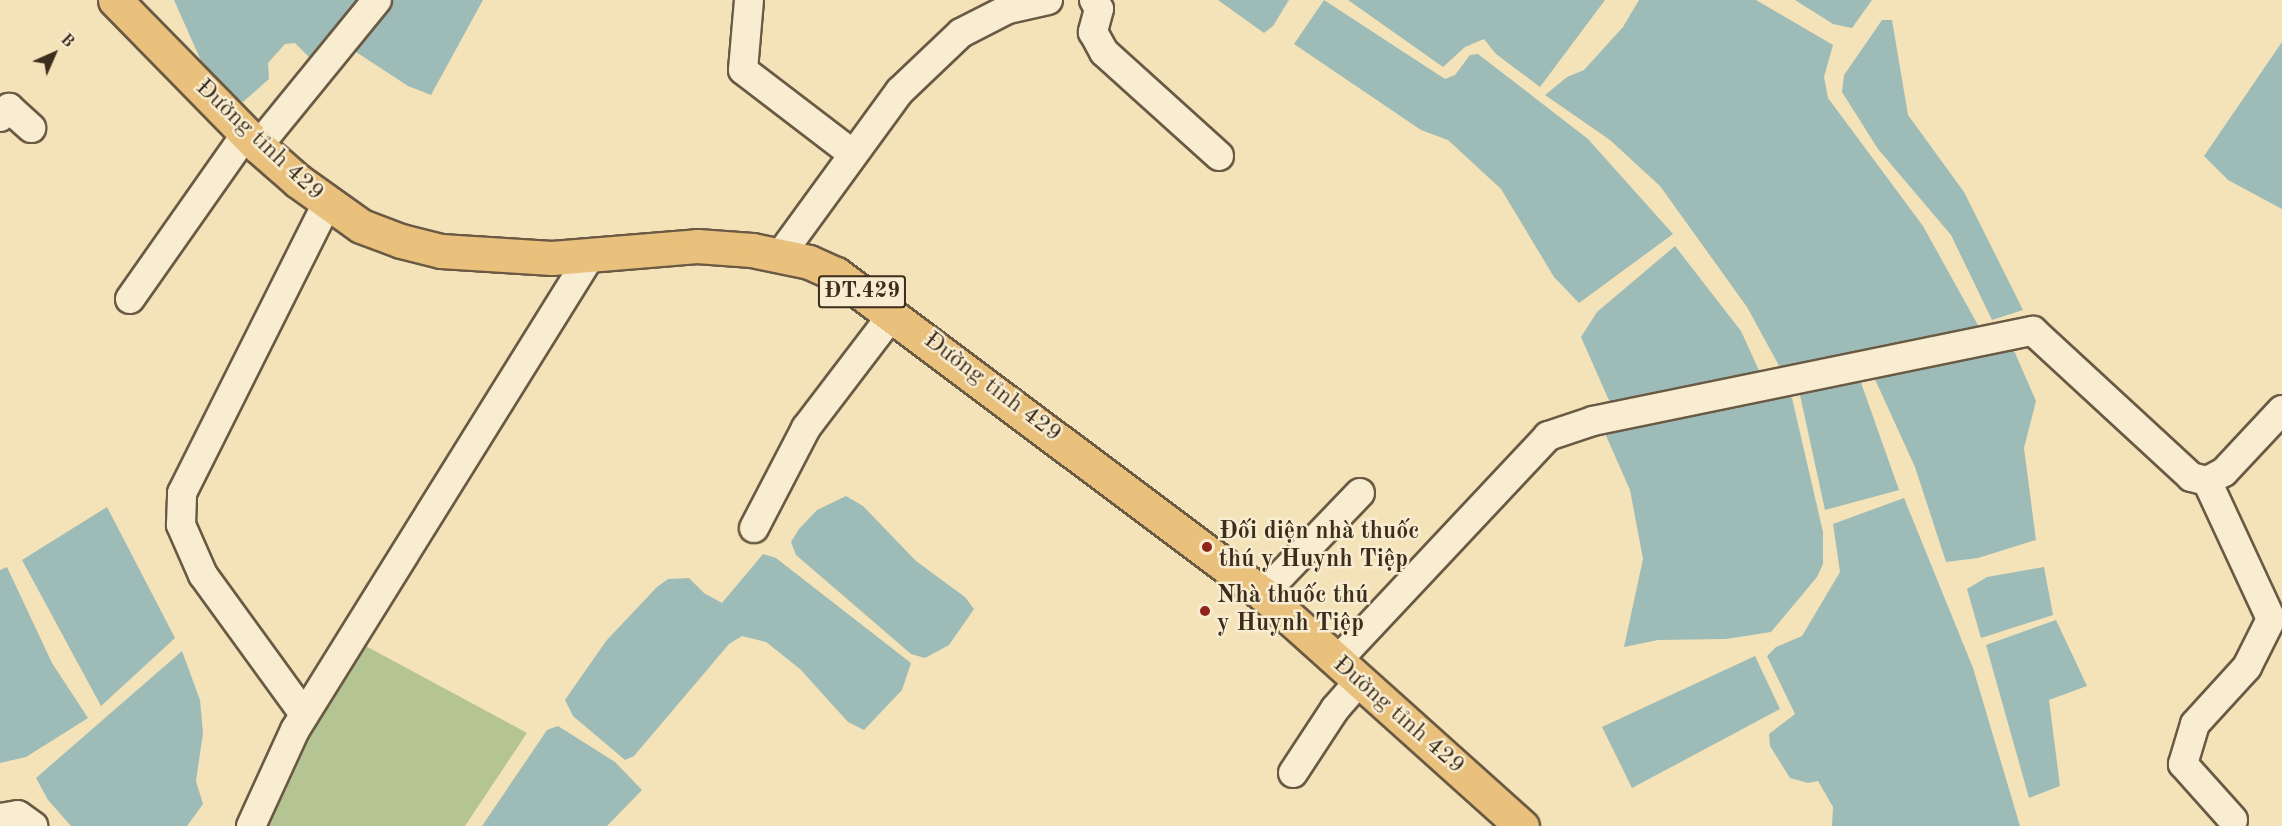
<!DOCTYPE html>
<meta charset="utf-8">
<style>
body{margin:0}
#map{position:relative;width:2282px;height:826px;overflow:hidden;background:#f4e2b8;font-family:"Old Standard TT",serif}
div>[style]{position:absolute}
.green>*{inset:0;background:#b5c493}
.water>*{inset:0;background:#9ebcb7}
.roads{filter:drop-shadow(2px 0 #6a5a44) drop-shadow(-2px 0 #6a5a44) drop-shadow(0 2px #6a5a44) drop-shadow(0 -2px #6a5a44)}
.minor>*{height:28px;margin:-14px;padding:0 14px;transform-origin:14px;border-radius:14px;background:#f8ecd1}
.major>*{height:33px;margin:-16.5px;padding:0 16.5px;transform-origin:16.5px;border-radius:16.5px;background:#eac17c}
.dots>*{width:16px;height:16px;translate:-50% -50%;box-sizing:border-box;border:3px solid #f8ecd1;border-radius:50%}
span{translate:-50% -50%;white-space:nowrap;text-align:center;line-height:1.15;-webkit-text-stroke:5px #f8ecd1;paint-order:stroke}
.shield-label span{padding:2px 4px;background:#f8ecd1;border:2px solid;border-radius:4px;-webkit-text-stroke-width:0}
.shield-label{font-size:22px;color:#3c2d1d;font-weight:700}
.street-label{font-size:24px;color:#3c2d1d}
.poi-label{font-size:24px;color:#3c2d1d;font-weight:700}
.left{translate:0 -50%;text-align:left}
.north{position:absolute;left:24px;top:24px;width:60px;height:60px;-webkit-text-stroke:4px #f8ecd1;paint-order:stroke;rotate:45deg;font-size:16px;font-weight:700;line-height:24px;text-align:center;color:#3c2d1d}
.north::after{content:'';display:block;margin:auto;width:21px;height:27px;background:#3c2d1d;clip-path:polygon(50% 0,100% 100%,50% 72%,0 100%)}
</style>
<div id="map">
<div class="green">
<i style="clip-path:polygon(360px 643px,527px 733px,465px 826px,259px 826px)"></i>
</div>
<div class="water">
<i style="clip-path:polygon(174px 0,360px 0,310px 58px,295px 43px,285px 44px,268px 63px,269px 79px,243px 102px,226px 95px,202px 63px)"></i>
<i style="clip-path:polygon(389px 0,483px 0,431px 95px,408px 86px,350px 48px)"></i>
<i style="clip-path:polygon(1218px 0,1289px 0,1273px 26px,1264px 33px)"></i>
<i style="clip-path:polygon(1324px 0,1445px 79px,1455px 75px,1470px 55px,1478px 54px,1588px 139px,1673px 234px,1579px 303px,1554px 277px,1501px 189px,1448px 140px,1421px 130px,1294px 44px)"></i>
<i style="clip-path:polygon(1348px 0,1605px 0,1540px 87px,1496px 54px,1484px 39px,1465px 47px,1443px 67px)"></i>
<i style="clip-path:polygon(1639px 0,1756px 0,1833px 45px,1824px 77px,1828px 98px,1923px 226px,1979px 327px,1783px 373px,1747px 307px,1660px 186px,1610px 140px,1545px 95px,1567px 77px,1584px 70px,1623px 27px)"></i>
<i style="clip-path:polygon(1795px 0,1872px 0,1852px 28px,1833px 24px)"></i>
<i style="clip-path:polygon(1882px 20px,1892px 20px,1908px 115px,1964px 192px,2023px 310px,1992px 320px,1951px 235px,1878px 149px,1842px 92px,1844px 75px)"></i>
<i style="clip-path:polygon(2282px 42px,2282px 209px,2228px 180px,2204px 156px)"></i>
<i style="clip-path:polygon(1675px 246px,1741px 331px,1762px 377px,1611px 405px,1581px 337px,1597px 312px)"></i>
<i style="clip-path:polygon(2012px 346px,2036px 401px,2024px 448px,2036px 540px,1978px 558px,1946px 562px,1915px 467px,1873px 375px)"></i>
<i style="clip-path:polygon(1859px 377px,1899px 490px,1825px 510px,1800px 395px)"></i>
<i style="clip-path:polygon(1786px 394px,1792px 398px,1823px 532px,1823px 564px,1817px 577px,1771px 632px,1726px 639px,1658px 640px,1624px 647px,1643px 559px,1630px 490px,1604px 431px)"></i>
<i style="clip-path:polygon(846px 496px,863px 506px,916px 561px,965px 597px,974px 609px,949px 645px,925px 658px,911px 654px,796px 555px,791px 542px,799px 529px,817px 510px)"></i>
<i style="clip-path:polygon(1904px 498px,1973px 668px,2020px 826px,1832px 826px,1833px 807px,1818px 781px,1808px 783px,1790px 778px,1770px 746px,1769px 734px,1795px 714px,1767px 656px,1776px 647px,1802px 636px,1840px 572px,1833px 524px)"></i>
<i style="clip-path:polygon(107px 507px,175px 638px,101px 706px,22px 560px)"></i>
<i style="clip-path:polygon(763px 554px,776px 558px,911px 663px,902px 690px,864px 730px,848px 722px,800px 669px,766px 642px,742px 636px,729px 644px,634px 756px,625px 760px,573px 716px,565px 700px,606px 641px,657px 587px,668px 579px,689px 578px,704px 593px,722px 603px)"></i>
<i style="clip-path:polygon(7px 567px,52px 663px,88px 718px,26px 757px,0 763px,0 570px)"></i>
<i style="clip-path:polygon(2044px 567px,2053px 615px,1981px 638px,1967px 589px,1987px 577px)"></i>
<i style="clip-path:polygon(2056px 620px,2087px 686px,2049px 700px,2060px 786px,2029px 798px,1986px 645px)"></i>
<i style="clip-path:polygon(182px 651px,200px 700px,203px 733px,196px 781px,203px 804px,187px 826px,71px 826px,48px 800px,36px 778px)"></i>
<i style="clip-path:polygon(1755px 656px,1780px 709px,1632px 788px,1602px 727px)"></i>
<i style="clip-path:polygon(558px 726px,615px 762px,642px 790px,607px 826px,482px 826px,547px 730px)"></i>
</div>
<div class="roads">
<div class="minor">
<i style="left:749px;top:0;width:70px;rotate:94.9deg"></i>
<i style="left:743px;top:70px;width:138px;rotate:37.4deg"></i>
<i style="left:1094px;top:0;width:10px;rotate:61deg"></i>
<i style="left:1099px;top:9px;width:24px;rotate:105deg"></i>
<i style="left:1093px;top:32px;width:23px;rotate:61deg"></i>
<i style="left:1104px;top:52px;width:155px;rotate:42.1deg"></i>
<i style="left:0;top:117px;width:13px;rotate:-45deg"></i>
<i style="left:9px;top:108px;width:30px;rotate:42deg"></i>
<i style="left:258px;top:146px;width:188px;rotate:-50.8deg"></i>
<i style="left:781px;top:254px;width:202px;rotate:-53.9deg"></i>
<i style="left:900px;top:91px;width:84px;rotate:-43.6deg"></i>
<i style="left:961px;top:33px;width:53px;rotate:-27.1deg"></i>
<i style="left:1008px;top:9px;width:41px;rotate:-12.7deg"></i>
<i style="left:130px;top:299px;width:202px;rotate:-54.9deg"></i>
<i style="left:2207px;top:481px;width:152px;rotate:65.1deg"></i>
<i style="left:2271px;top:619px;width:54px;rotate:116.6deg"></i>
<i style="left:2247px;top:667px;width:77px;rotate:132.4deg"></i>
<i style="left:2195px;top:724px;width:42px;rotate:106.7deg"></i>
<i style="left:2183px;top:764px;width:75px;rotate:48.2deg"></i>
<i style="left:754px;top:528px;width:113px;rotate:-62.5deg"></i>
<i style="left:806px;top:428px;width:143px;rotate:-52.7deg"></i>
<i style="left:1263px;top:594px;width:140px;rotate:-46.2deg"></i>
<i style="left:1336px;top:662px;width:310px;rotate:-46.8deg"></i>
<i style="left:1548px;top:436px;width:47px;rotate:-18.4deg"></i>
<i style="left:1593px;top:421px;width:449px;rotate:-11.6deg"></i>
<i style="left:2033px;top:331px;width:215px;rotate:42.7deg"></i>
<i style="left:2191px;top:477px;width:16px;rotate:14deg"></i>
<i style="left:2207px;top:481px;width:19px;rotate:-28deg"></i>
<i style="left:2224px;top:472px;width:85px;rotate:-46.9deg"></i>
<i style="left:304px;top:714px;width:172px;rotate:-126deg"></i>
<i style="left:203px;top:575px;width:55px;rotate:-113.7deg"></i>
<i style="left:181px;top:525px;width:32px;rotate:-88deg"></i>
<i style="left:182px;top:493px;width:323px;rotate:-63.4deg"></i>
<i style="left:1293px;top:773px;width:77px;rotate:-56.7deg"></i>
<i style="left:1335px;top:709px;width:35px;rotate:-49deg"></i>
<i style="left:0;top:818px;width:18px;rotate:-9deg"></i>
<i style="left:18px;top:815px;width:19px;rotate:36deg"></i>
<i style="left:251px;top:826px;width:106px;rotate:-65.4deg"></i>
<i style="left:295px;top:730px;width:558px;rotate:-58.1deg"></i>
</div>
<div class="major">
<i style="left:115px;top:0;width:204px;rotate:45.6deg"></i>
<i style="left:258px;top:146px;width:53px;rotate:41.2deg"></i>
<i style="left:298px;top:181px;width:77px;rotate:35.5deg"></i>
<i style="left:361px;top:226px;width:43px;rotate:20.6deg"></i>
<i style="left:401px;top:241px;width:41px;rotate:14deg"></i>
<i style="left:441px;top:251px;width:111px;rotate:3.6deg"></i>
<i style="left:552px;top:258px;width:145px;rotate:-4.7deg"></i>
<i style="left:697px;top:246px;width:55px;rotate:4.2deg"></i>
<i style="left:752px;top:250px;width:58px;rotate:11.9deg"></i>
<i style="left:809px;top:262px;width:30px;rotate:24deg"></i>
<i style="left:836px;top:274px;width:534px;rotate:36.85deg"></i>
<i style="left:1263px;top:594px;width:348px;rotate:41.9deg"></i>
</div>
</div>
<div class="dots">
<i style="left:1207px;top:547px;background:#8f2418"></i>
<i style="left:1205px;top:611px;background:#8f2418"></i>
</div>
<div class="shield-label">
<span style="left:862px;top:292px">ĐT.429</span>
</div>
<div class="street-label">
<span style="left:259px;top:141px;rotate:43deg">Đường tỉnh 429</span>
<span style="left:992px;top:388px;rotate:37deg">Đường tỉnh 429</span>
<span style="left:1398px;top:716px;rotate:41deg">Đường tỉnh 429</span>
</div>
<div class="poi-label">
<span class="left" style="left:1219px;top:547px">Đối diện nhà thuốc<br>thú y Huynh Tiệp</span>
<span class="left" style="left:1217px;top:611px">Nhà thuốc thú<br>y Huynh Tiệp</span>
</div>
<div class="north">B</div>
</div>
